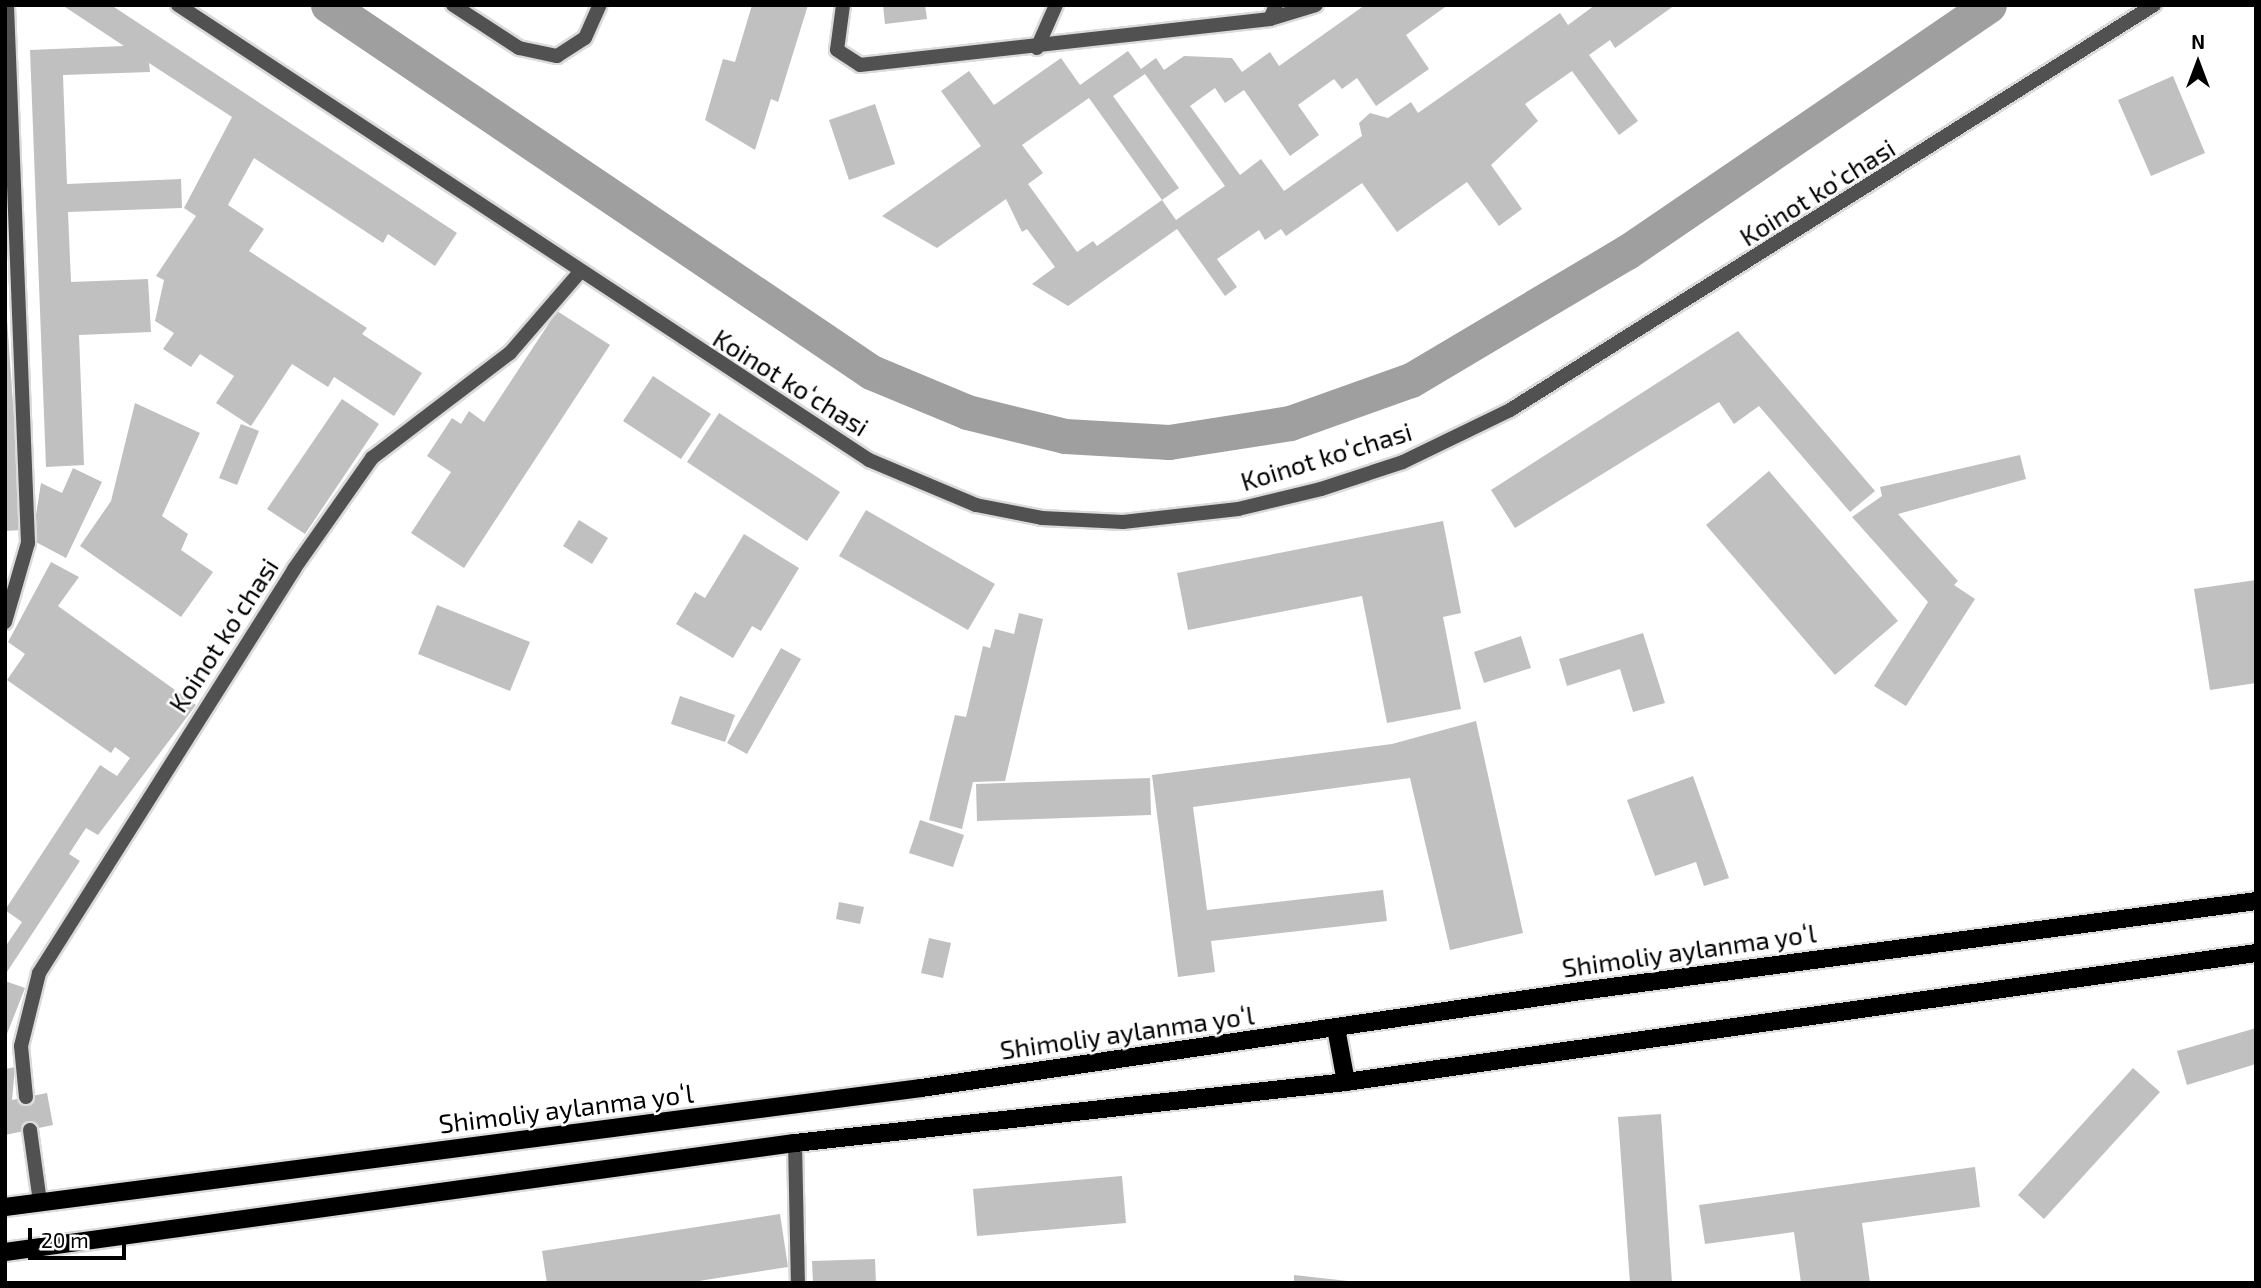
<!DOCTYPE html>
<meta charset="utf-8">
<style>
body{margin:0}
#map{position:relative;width:2261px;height:1288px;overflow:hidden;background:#fff;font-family:"Exo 2",sans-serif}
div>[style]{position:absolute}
.canal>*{height:35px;margin:-17.5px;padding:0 17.5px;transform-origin:17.5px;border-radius:17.5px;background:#9f9f9f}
.building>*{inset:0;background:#c0c0c0}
.roads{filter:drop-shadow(2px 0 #dbdbdb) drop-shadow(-2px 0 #dbdbdb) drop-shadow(0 2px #dbdbdb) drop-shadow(0 -2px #dbdbdb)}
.minor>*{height:14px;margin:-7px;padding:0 7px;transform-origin:7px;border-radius:7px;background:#515151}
.primary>*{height:18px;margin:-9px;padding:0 9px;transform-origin:9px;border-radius:9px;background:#000}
span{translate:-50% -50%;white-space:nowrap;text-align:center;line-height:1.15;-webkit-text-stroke:5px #fff;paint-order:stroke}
.street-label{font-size:26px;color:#000}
.frame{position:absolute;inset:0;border:7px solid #000;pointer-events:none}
.north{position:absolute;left:2163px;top:28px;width:70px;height:70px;-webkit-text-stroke:5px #fff;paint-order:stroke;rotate:0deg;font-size:19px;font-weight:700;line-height:28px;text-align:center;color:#000}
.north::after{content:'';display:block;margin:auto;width:24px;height:32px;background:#000;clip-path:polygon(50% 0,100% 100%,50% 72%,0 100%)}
.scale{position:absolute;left:28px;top:1228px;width:98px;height:32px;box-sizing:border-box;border:4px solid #000;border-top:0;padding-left:9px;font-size:21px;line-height:24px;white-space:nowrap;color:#000;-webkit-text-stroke:5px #fff;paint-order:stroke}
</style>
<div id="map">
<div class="canal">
<i style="left:328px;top:5px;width:655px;rotate:34.05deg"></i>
<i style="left:871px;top:372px;width:104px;rotate:22.6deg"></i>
<i style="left:967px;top:412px;width:101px;rotate:13.8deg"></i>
<i style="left:1065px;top:436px;width:104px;rotate:3.3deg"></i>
<i style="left:1169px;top:442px;width:122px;rotate:-8.9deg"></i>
<i style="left:1290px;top:423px;width:128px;rotate:-19.6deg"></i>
<i style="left:1411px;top:380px;width:251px;rotate:-30.7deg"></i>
<i style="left:1627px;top:252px;width:438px;rotate:-34.3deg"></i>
</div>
<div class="building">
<i style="clip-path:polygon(62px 5px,111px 5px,457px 233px,435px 266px,388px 234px,383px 243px,254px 158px,228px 205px,264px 229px,249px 251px,367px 328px,362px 334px,422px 373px,394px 416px,334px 377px,328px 387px,292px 364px,251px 426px,216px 403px,234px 376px,200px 354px,191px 367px,163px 349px,174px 333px,155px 321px,164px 280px,156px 276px,196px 216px,184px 208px,232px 117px,149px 63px,150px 72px,63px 75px,67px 184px,181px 179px,182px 208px,68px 212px,71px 282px,148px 279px,151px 332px,79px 335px,84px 465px,46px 467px,30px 50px,124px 46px)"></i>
<i style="clip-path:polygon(752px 5px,808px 5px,778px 102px,771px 99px,755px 150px,705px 120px,723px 59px,735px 62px)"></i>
<i style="clip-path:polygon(883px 5px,925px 5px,927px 19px,885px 24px)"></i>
<i style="clip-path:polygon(evenodd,1365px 5px,1448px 5px,1406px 35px,1429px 69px,1376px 106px,1357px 78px,1342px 89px,1334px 79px,1298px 105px,1319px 135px,1290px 156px,1244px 90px,1225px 103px,1215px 88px,1190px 106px,1240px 175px,1261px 159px,1284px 191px,1362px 136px,1359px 123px,1370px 113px,1388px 118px,1411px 102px,1418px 113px,1560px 13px,1568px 25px,1595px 5px,1675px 5px,1615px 48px,1610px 40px,1589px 55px,1638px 121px,1619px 135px,1572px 71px,1525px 104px,1538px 121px,1491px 165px,1522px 209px,1499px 226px,1467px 182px,1397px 232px,1362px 183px,1286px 236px,1281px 229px,1265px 240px,1259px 230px,1217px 259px,1237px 287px,1225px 296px,1177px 229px,1068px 306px,1032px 284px,1055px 267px,1027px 229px,1022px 232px,1006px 199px,937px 248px,882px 216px,981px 146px,941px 91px,969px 71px,994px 105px,1061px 58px,1080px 85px,1128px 51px,1141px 69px,1156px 58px,1164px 70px,1184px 56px,1232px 58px,1242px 72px,1270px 52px,1279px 66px,1365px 5px,1145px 74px,1225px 186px,1176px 220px,1162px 200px,1097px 246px,1093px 241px,1077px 252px,1028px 184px,1043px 173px,1022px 145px,1089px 98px,1162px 200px,1179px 188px,1113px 96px,1145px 74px)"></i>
<i style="clip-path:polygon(2173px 76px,2205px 153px,2151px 176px,2118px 100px)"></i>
<i style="clip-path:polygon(875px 104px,895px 164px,849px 180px,829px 120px)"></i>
<i style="clip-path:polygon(5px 291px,22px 530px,5px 531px)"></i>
<i style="clip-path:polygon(557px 311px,610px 345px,464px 568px,411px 533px,451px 472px,427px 456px,452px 418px,461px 424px,469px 411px,484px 422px)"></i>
<i style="clip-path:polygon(1738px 331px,1875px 491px,1850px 512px,1759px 406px,1734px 424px,1719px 402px,1515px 528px,1491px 490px)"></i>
<i style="clip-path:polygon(653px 376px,711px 414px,681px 459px,623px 421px)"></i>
<i style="clip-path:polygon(342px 399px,379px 424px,305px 534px,267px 509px)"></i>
<i style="clip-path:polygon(135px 403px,200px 433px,162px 516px,188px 534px,181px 550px,213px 572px,181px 617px,80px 546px,111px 501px)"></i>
<i style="clip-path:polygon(719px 413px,840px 492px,807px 541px,687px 462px)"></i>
<i style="clip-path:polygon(241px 424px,259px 431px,237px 485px,219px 478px)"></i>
<i style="clip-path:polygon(2020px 455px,2026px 479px,1898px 514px,1958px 581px,1954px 585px,1975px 599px,1906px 706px,1874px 686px,1928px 602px,1852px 517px,1882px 496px,1880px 487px)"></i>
<i style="clip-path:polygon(73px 468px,102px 482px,66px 558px,32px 540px,41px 483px,62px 493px)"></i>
<i style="clip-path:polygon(1769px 471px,1898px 621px,1835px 675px,1706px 525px)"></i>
<i style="clip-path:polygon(866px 510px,995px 584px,968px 630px,839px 556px)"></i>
<i style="clip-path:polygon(579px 520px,608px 538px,592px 564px,563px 546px)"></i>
<i style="clip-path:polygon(1443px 521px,1461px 613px,1443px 617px,1461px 709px,1387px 723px,1362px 596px,1188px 630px,1177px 573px)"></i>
<i style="clip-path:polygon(744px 534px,799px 568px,761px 631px,752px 626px,733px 658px,676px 624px,695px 592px,705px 598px)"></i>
<i style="clip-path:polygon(51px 562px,79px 577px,58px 606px,196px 705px,98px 835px,86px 828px,69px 854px,80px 861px,5px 975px,5px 947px,22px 922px,5px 910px,100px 765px,117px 776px,130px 758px,115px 747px,111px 753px,7px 680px,25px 654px,8px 642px)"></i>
<i style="clip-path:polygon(2256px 580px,2256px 683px,2210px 690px,2194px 589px)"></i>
<i style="clip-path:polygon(437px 605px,530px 642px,510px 691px,418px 654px)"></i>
<i style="clip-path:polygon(1019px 613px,1043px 619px,1005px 781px,973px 782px,962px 829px,929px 820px,955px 715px,966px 717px,983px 646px,990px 648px,995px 629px,1014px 634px)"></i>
<i style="clip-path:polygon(1643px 633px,1665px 703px,1633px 712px,1620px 669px,1567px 686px,1559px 659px)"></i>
<i style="clip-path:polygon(1521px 636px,1531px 668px,1484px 683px,1474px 652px)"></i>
<i style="clip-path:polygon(781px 648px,801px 659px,747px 754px,727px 743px)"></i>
<i style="clip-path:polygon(680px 696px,735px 715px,725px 742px,671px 724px)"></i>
<i style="clip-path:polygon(1476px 721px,1523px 933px,1450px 950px,1410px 778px,1193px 807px,1207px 910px,1383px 890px,1387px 921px,1211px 941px,1215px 972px,1178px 977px,1152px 775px,1392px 744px)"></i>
<i style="clip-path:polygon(1693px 776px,1729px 878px,1704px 886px,1696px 862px,1655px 876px,1627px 800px)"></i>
<i style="clip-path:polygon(1150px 778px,1151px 815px,977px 821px,976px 784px)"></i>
<i style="clip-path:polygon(920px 820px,964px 835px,953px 867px,909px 853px)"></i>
<i style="clip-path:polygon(839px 902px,864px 907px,860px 924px,836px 919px)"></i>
<i style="clip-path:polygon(929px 938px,951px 943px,943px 978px,921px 973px)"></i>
<i style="clip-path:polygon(5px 981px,25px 988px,5px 1039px)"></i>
<i style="clip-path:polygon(2256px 1028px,2256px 1064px,2187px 1085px,2177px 1051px)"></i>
<i style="clip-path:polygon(15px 1067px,12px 1100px,47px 1093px,53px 1125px,5px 1135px,5px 1069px)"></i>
<i style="clip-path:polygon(2133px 1068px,2160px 1092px,2044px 1219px,2018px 1195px)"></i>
<i style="clip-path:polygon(1661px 1114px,1672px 1283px,1630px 1283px,1618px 1117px)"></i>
<i style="clip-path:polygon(1975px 1167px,1980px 1207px,1862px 1223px,1870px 1283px,1801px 1283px,1794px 1232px,1705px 1244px,1699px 1205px)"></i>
<i style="clip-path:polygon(1122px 1176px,1126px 1223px,977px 1236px,973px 1189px)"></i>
<i style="clip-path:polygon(780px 1214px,788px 1267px,686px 1283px,547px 1283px,542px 1251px)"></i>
<i style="clip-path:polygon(875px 1259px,876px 1283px,813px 1283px,812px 1261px)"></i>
<i style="clip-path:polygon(1294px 1275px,1348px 1281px,1348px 1283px,1294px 1283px)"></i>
</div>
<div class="roads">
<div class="minor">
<i style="left:178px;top:5px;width:827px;rotate:33.36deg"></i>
<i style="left:869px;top:460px;width:116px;rotate:22.8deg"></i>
<i style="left:976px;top:505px;width:67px;rotate:11.1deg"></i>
<i style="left:1042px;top:518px;width:81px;rotate:2.8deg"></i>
<i style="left:1123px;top:522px;width:116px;rotate:-6.4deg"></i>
<i style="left:1238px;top:509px;width:85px;rotate:-13.5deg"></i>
<i style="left:1321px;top:489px;width:86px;rotate:-18.2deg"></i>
<i style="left:1403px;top:462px;width:119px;rotate:-25.9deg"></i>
<i style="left:1510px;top:410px;width:761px;rotate:-32.17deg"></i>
<i style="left:453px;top:5px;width:79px;rotate:33.1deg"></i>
<i style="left:519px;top:48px;width:39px;rotate:12deg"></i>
<i style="left:557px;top:56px;width:33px;rotate:-33deg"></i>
<i style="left:585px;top:38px;width:36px;rotate:-66deg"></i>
<i style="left:843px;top:5px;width:45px;rotate:97.6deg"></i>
<i style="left:837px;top:50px;width:27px;rotate:33deg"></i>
<i style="left:860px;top:65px;width:413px;rotate:-6.4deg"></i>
<i style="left:1270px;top:19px;width:15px;rotate:-67deg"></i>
<i style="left:1270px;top:19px;width:48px;rotate:-16.9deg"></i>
<i style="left:1037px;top:48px;width:47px;rotate:-66.2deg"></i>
<i style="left:5px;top:622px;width:82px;rotate:-73.8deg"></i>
<i style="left:28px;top:543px;width:538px;rotate:-92.24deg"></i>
<i style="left:26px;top:1097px;width:51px;rotate:-95.6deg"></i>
<i style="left:21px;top:1046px;width:75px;rotate:-76.1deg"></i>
<i style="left:39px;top:973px;width:478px;rotate:-57.7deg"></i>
<i style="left:294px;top:569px;width:136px;rotate:-54.9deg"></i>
<i style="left:372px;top:458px;width:173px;rotate:-37.3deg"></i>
<i style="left:510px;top:353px;width:107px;rotate:-49.2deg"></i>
<i style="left:30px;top:1130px;width:73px;rotate:82.1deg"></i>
<i style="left:795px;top:1143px;width:140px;rotate:88.8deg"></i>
</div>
<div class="primary">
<i style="left:1336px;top:1028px;width:55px;rotate:79.5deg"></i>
<i style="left:5px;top:1207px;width:924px;rotate:-7.4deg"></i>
<i style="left:921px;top:1088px;width:667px;rotate:-8.36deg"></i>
<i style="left:1581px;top:991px;width:681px;rotate:-7.59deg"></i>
<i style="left:5px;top:1252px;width:797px;rotate:-7.86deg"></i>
<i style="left:795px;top:1143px;width:554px;rotate:-6.32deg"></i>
<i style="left:1346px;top:1082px;width:919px;rotate:-8.07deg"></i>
</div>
</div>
<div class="street-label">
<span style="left:1817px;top:192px;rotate:-32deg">Koinot koʻchasi</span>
<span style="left:791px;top:382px;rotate:32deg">Koinot koʻchasi</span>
<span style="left:1326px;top:456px;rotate:-17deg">Koinot koʻchasi</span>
<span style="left:223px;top:635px;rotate:-57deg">Koinot koʻchasi</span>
<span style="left:1689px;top:950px;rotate:-8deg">Shimoliy aylanma yoʻl</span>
<span style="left:1127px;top:1032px;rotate:-8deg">Shimoliy aylanma yoʻl</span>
<span style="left:566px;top:1108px;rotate:-7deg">Shimoliy aylanma yoʻl</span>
</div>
<div class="frame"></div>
<div class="north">N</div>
<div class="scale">20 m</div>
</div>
